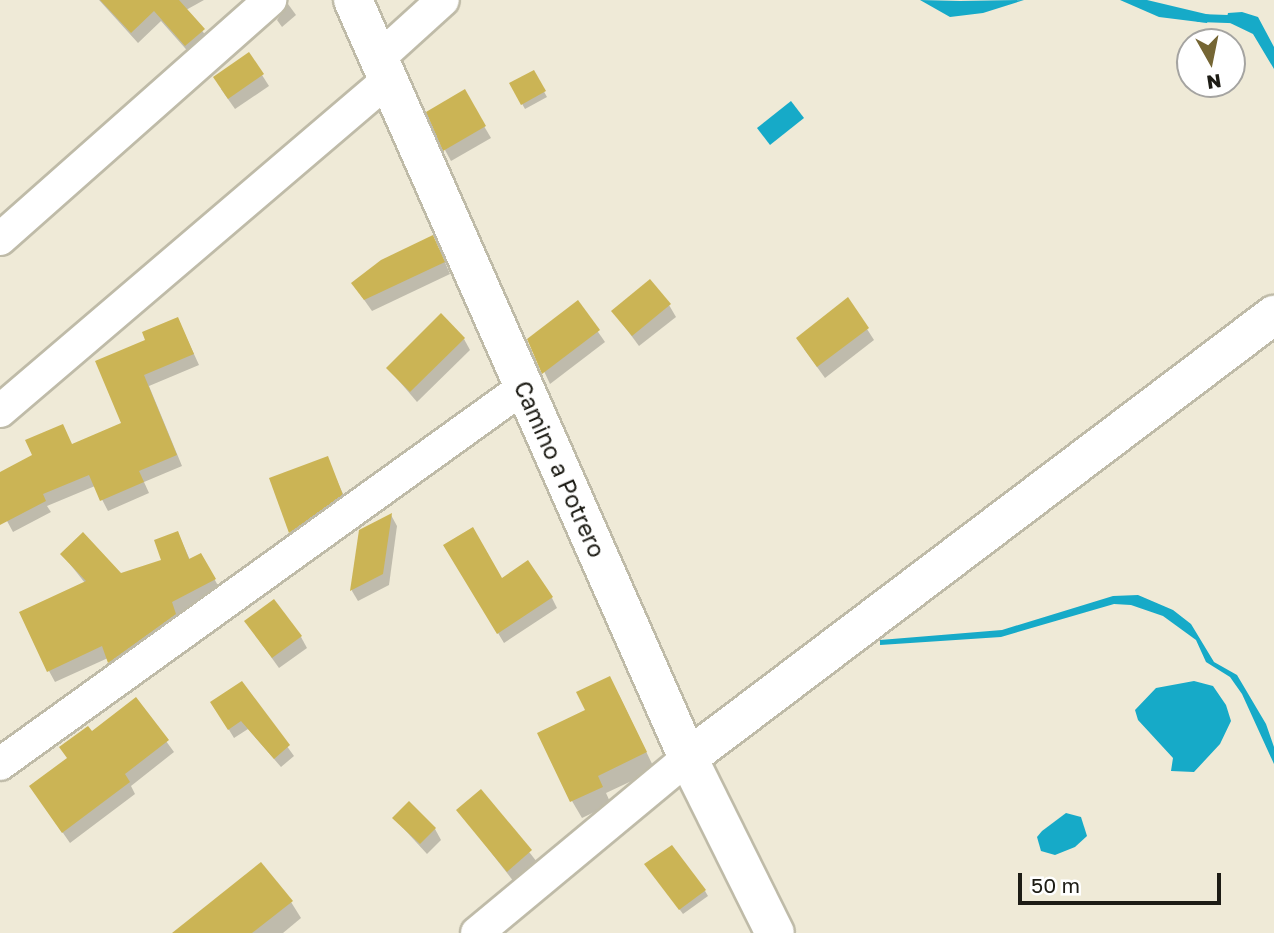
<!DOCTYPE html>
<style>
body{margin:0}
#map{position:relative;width:1274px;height:933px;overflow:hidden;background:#efead7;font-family:"Golos Text",sans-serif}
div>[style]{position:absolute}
.water>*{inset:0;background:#16aac8}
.shadow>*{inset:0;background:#0003}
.stream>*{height:8px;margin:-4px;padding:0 4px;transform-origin:4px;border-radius:4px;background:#16aac8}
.building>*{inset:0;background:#cbb455}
.roads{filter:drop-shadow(2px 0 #bfbba8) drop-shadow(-2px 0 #bfbba8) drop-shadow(0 2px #bfbba8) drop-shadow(0 -2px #bfbba8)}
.minor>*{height:32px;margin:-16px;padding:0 16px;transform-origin:16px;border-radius:16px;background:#fff}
.tertiary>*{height:38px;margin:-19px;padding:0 19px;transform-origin:19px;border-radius:19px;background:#fff}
span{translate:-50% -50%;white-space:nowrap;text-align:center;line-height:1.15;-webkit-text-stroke:5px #fff;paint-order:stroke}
.street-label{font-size:23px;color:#1d1c15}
.north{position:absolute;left:1176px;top:28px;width:70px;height:70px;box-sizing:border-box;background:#fff;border:2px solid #a5a4a1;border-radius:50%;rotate:171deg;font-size:19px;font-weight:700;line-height:28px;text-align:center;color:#1d1c15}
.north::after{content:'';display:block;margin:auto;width:24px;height:32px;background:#756634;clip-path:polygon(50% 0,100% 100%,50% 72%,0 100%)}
.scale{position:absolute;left:1018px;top:873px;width:203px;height:32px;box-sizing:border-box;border:4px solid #1d1c15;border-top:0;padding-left:9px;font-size:21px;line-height:24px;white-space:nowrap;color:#1d1c15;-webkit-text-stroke:5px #fff;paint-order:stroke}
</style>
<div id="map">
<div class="water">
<i style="clip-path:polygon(920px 0,960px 1px,1024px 0,983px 13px,950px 17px)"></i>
<i style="clip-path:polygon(1120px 0,1147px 0,1210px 15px,1207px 23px,1159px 17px)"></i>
<i style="clip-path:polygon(1242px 12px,1258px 17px,1274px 47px,1274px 69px,1253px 34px,1226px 21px,1228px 13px)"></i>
<i style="clip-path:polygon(791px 101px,804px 118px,770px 145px,757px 128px)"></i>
<i style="clip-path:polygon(1138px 595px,1173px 610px,1191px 624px,1214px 662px,1237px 675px,1266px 724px,1274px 747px,1274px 764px,1242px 694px,1230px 677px,1206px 662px,1196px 640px,1163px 616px,1131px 605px,1114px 604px,1001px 637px,880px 645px,880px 640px,1002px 630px,1113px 596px)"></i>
<i style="clip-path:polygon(1194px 681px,1213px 686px,1226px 705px,1231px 721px,1220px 744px,1194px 772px,1171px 771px,1173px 758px,1138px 720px,1135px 710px,1156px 688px)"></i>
<i style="clip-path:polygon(1066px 813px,1081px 817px,1087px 836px,1075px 847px,1055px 855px,1041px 851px,1037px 837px,1042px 831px)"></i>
</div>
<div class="shadow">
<i style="clip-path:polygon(99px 0,204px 0,186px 10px,210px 41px,192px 56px,161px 21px,138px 43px)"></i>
<i style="clip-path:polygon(288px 4px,296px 15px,282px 27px,277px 20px)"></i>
<i style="clip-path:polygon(533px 72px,547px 97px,525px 109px,511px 84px)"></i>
<i style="clip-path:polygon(262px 75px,269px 86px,235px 109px,221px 89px)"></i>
<i style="clip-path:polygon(464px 92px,491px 138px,451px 161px,445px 150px)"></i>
<i style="clip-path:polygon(439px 248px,450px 274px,372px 311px,353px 284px)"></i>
<i style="clip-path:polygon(578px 303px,605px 342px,550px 384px,529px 339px)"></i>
<i style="clip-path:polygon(669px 305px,676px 317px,639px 346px,613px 311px)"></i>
<i style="clip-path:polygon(178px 319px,199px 365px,149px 386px,182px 466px,144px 482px,149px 493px,108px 511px,95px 486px,47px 506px,51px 512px,13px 532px,0 508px,0 474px,124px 424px,147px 341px)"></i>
<i style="clip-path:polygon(867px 329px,874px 340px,825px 378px,804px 349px)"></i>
<i style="clip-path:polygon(464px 339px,470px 350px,417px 402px,388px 368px)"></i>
<i style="clip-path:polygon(327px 458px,351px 512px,300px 549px,271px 479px)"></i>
<i style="clip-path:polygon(391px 515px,397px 526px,389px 585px,358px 601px,352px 591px,361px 531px)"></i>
<i style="clip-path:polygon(178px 533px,190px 560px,201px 555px,221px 591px,177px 614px,182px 626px,116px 673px,108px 658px,55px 682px,49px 671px,85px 583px,62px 554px,121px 575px,164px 561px)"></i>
<i style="clip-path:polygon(445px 545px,502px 580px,552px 598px,557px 608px,504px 643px)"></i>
<i style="clip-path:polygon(246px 622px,301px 637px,307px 648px,279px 668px)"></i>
<i style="clip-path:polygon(242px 684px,294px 756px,281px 767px,248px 729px,234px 738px,212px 702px)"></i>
<i style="clip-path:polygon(619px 695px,655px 770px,606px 793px,611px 804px,582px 818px,572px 801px)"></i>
<i style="clip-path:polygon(136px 700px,174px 752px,131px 786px,135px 794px,70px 843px,38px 797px,91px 733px)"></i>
<i style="clip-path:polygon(481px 791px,537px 862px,514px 882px,458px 810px)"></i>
<i style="clip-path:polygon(394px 818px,435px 829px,441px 840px,427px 854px)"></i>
<i style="clip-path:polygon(649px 869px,705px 891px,708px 896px,683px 914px)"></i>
<i style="clip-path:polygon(291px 902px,301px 918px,283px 933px,175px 933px)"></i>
</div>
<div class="stream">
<i style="left:1199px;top:18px;width:36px;rotate:2deg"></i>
</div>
<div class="building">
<i style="clip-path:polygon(100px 0,179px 0,205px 29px,185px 46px,154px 11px,131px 33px)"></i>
<i style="clip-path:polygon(249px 52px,264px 74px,228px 99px,213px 77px)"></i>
<i style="clip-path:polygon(534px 70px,546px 91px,521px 105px,509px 83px)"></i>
<i style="clip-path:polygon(465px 89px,486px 126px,443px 151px,426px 112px)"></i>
<i style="clip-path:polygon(433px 235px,445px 262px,364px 300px,351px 283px,381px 260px)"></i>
<i style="clip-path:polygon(650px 279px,671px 304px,632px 336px,611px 311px)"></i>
<i style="clip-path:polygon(848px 297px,869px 328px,817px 367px,796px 338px)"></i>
<i style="clip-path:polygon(578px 300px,600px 330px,542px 374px,527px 339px)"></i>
<i style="clip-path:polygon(441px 313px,465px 338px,410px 392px,386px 368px)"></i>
<i style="clip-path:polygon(178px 317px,194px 354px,144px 375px,177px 455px,139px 471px,144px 482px,100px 501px,89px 475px,43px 494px,46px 501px,0 525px,0 472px,32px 455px,25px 440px,63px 424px,72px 444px,121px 423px,95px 361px,145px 340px,142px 332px)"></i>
<i style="clip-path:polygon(328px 456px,343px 495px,289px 533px,269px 478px)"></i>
<i style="clip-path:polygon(392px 513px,383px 574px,350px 591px,359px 530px)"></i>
<i style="clip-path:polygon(473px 527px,502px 578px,528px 560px,553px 597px,497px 634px,443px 545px)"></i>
<i style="clip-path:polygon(178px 531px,189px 559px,201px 553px,216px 579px,172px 602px,176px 614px,108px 663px,102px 646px,47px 672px,19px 612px,86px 581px,60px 554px,83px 532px,121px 573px,161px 560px,154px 540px)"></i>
<i style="clip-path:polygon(274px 599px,302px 636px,272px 658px,244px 621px)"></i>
<i style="clip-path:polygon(610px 676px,647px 752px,598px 776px,603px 787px,570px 802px,537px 733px,585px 710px,576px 692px)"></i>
<i style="clip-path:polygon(242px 681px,290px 745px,274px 759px,241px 721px,228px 730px,210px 702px)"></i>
<i style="clip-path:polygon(136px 697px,169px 740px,125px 774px,130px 782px,62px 833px,29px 786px,67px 758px,59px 747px,88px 726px,92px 731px)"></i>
<i style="clip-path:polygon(481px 789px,532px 850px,507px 872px,456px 810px)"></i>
<i style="clip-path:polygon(409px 801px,436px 828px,420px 844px,392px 818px)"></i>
<i style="clip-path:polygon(672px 845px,706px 890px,679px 910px,644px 864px)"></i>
<i style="clip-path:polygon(261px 862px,293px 901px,252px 933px,172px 933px)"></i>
</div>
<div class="roads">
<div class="minor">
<i style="left:379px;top:58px;width:86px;rotate:-42.2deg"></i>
<i style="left:0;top:239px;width:361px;rotate:-41.5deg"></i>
<i style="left:0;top:411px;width:510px;rotate:-40.47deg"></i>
<i style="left:0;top:764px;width:646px;rotate:-35.73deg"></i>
<i style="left:477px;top:933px;width:274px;rotate:-39.7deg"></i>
</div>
<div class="tertiary">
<i style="left:353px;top:0;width:829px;rotate:66.16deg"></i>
<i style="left:688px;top:758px;width:195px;rotate:63.6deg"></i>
<i style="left:688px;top:758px;width:735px;rotate:-37.09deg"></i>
</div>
</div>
<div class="street-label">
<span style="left:560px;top:469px;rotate:66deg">Camino a Potrero</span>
</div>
<div class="north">N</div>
<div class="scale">50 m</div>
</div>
